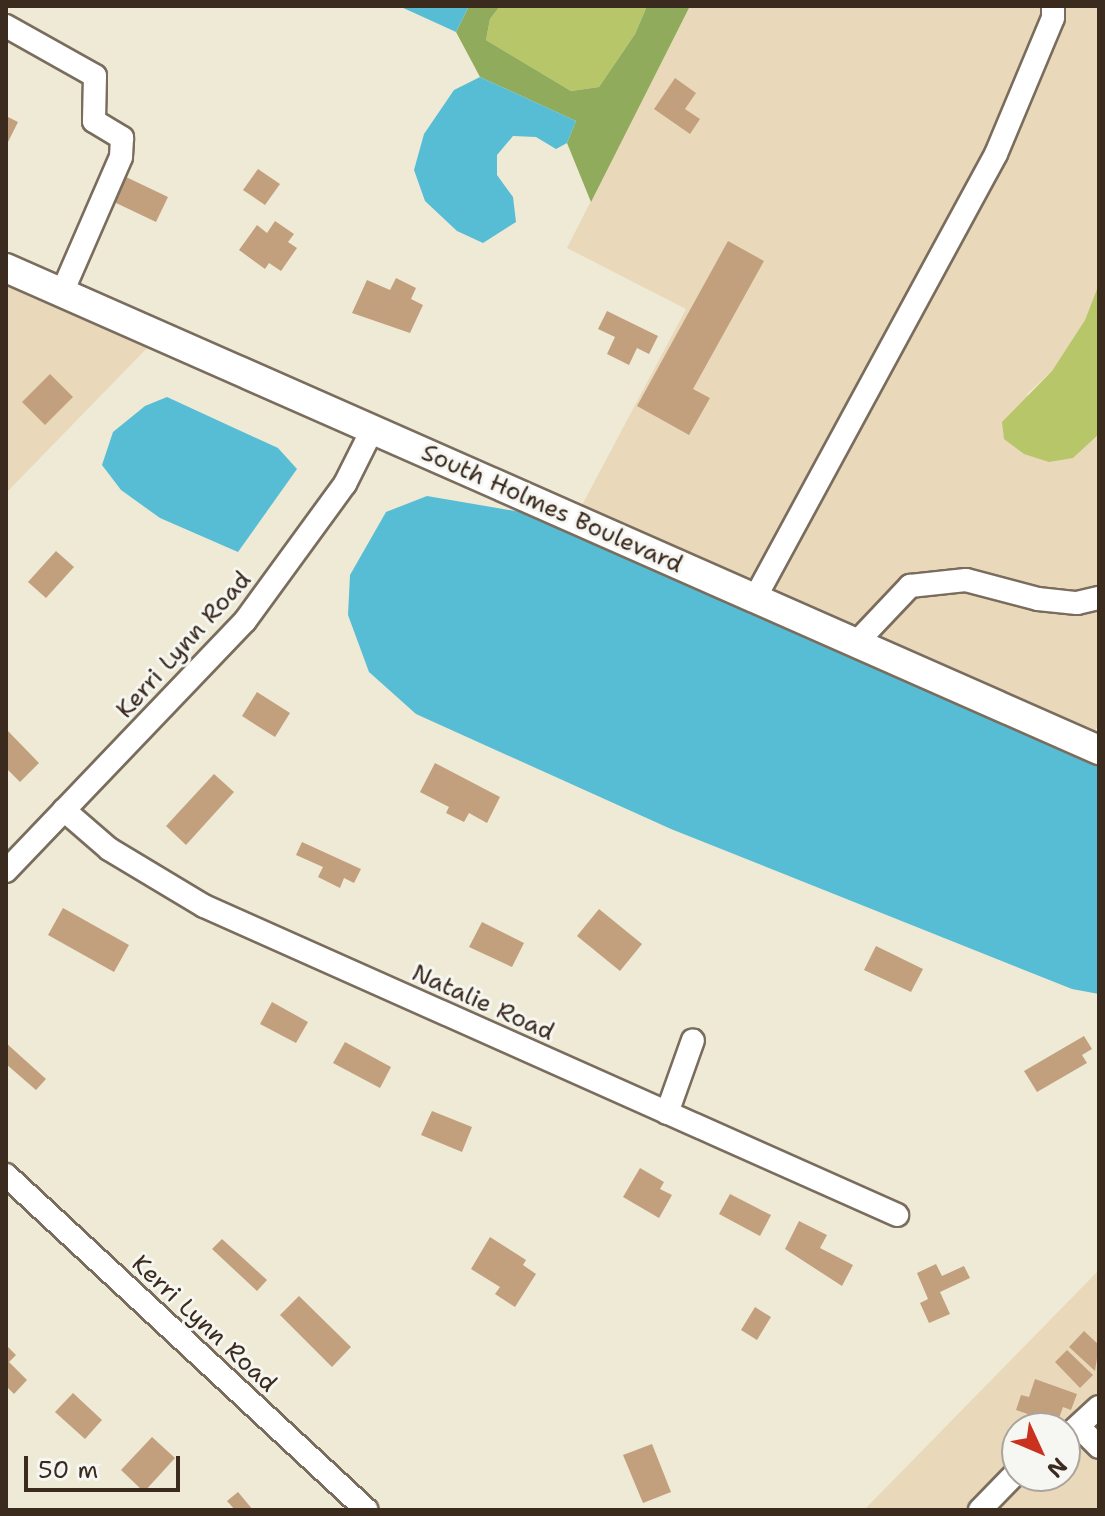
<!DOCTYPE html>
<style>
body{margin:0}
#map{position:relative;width:1105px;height:1516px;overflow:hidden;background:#eeead5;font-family:"Shantell Sans",sans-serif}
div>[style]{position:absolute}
.built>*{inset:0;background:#e9d9ba}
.green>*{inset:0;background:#b6c668}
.forest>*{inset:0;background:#90ab5c}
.water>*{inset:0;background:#56bdd4}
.building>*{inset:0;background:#c2a07e}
.roads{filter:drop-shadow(2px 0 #7a6d5e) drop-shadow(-2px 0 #7a6d5e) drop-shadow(0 2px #7a6d5e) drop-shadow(0 -2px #7a6d5e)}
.minor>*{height:22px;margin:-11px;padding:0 11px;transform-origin:11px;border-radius:11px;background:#fff}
.major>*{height:28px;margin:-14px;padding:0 14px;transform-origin:14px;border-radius:14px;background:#fff}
span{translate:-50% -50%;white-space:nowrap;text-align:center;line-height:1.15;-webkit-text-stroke:6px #f6f6f2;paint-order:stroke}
.street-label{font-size:24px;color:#3b2a1e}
.frame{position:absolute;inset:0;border:8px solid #3b2a1e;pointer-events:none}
.north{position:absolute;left:1001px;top:1412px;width:80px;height:80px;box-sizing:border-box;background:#f6f6f2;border:2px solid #aba49d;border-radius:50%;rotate:134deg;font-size:22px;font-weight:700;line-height:32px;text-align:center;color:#3b2a1e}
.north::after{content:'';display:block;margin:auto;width:28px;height:36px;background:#c8321e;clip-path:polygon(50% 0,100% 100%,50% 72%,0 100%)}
.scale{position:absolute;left:24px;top:1456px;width:156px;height:36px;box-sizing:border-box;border:4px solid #3b2a1e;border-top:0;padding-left:10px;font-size:24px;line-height:28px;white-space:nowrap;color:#3b2a1e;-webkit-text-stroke:6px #f6f6f2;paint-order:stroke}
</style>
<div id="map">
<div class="built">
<i style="clip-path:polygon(690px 6px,1099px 6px,1099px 284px,1085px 320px,1052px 371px,1027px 394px,1073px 458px,1099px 434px,1099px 722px,1093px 736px,580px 509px,686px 309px,567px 248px)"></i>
<i style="clip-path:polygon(6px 280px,151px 344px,6px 493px)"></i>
<i style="clip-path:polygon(evenodd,1099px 1270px,1099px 1510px,864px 1510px,1099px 1270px,1017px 1428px,1065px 1428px,1065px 1476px,1017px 1476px,1017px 1428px)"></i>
</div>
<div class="green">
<i style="clip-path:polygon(500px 6px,647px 6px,635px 34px,599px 87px,571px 91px,486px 40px,490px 19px)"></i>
<i style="clip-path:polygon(1099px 284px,1099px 434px,1073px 458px,1049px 462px,1024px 454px,1004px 439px,1002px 422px,1052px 371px,1085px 320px)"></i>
</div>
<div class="forest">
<i style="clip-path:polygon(469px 6px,500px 6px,490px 19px,486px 40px,571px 91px,599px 87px,635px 34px,647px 6px,690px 6px,591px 202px,567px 143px,576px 121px,480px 77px,456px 32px)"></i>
</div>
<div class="water">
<i style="clip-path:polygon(399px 6px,469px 6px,456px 32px)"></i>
<i style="clip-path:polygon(480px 77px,576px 121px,567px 143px,556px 149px,536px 137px,513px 136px,497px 155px,497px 175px,513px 197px,516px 222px,483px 243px,457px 231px,425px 201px,414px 170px,424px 134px,454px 90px)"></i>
<i style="clip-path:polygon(167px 397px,278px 448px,297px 469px,238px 552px,160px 518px,121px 490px,102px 465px,113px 432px,145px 406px)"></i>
<i style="clip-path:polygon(427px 496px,538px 515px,1099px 762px,1099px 994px,1072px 989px,671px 829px,416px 714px,369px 672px,348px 615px,350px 575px,386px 512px)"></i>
</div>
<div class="building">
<i style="clip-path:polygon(675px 78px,696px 93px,685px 109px,700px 119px,690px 134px,654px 109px)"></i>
<i style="clip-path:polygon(6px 116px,18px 122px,6px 146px)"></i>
<i style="clip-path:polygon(258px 169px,280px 184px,265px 205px,243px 190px)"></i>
<i style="clip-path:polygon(126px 177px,168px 197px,156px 222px,114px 202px)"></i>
<i style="clip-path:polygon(275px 221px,294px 234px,288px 242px,297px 248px,281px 271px,269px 263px,265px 269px,239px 250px,257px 225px,267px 233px)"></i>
<i style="clip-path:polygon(728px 241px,764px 261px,693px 389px,710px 398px,689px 435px,637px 406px)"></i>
<i style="clip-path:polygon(396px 278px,416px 288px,411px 299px,423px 305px,410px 333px,352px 313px,367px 280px,390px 290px)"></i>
<i style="clip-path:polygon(607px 311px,658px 336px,649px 354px,637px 348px,629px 365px,607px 354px,615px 337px,598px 329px)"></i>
<i style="clip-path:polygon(50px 374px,73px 397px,45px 425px,22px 402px)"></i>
<i style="clip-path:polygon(56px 551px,74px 567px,46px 598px,28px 582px)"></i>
<i style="clip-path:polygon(257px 692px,290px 713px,275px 737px,242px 716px)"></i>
<i style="clip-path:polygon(6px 729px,39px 763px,20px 782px,6px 768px)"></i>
<i style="clip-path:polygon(435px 763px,500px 797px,487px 823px,469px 813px,464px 822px,446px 813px,449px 807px,420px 792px)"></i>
<i style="clip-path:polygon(214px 774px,234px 792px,186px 845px,166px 826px)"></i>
<i style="clip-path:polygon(302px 842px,361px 869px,354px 883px,344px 878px,340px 888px,318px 877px,323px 867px,296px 855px)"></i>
<i style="clip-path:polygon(63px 908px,129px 945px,114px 972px,48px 935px)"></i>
<i style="clip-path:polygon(599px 909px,642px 944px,620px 971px,577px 936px)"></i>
<i style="clip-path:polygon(482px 922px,524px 943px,512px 967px,469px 947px)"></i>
<i style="clip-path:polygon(876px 946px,923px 969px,911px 992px,864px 970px)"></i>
<i style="clip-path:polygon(272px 1002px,308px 1022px,296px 1043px,260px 1024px)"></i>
<i style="clip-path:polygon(1084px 1036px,1092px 1049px,1082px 1055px,1087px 1063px,1037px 1092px,1024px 1071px)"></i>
<i style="clip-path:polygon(345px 1042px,391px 1067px,380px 1088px,333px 1063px)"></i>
<i style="clip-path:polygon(6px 1043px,46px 1079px,36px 1090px,6px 1064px)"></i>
<i style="clip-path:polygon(432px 1111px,472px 1127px,462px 1152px,421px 1135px)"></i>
<i style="clip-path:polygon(640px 1168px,664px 1182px,660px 1189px,672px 1195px,659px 1218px,623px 1197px)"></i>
<i style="clip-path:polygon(730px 1194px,771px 1215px,760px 1236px,719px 1214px)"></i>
<i style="clip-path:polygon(799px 1221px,827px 1235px,820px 1248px,853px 1265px,842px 1286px,785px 1249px)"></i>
<i style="clip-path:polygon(490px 1237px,526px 1260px,523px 1265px,536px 1274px,515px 1307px,495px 1294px,500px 1287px,471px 1269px)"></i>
<i style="clip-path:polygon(222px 1239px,267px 1280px,257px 1291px,212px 1249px)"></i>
<i style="clip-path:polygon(936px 1264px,942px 1276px,964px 1266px,970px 1278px,940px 1292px,950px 1314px,929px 1323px,920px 1303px,928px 1299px,917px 1273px)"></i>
<i style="clip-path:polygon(299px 1296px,351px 1347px,332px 1367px,280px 1315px)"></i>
<i style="clip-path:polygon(755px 1307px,771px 1317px,757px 1340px,741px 1330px)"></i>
<i style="clip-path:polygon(1084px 1331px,1099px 1345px,1095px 1371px,1069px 1347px)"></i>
<i style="clip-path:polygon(6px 1345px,16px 1355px,9px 1362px,27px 1380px,14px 1394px,6px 1386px)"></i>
<i style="clip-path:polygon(1067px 1350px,1093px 1375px,1080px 1388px,1055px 1362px)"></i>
<i style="clip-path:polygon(1035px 1379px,1077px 1394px,1071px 1410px,1063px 1407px,1057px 1424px,1016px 1410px,1021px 1395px,1029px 1397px)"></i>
<i style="clip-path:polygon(73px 1393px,102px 1420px,85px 1439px,55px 1412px)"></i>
<i style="clip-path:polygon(152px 1437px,175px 1458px,144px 1492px,121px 1470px)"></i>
<i style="clip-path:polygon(652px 1444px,671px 1492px,643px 1503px,623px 1455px)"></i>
<i style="clip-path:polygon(238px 1492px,253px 1510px,235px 1510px,227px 1501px)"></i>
</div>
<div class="roads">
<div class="minor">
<i style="left:6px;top:26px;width:102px;rotate:29.3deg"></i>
<i style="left:95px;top:76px;width:45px;rotate:91.3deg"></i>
<i style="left:94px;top:121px;width:33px;rotate:31deg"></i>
<i style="left:122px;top:138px;width:19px;rotate:93deg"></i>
<i style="left:121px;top:157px;width:148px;rotate:113.5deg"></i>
<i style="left:755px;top:598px;width:505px;rotate:-61.51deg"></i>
<i style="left:996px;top:154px;width:147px;rotate:-67.3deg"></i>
<i style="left:1053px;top:18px;width:12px;rotate:-90deg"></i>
<i style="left:856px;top:643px;width:79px;rotate:-46.5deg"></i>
<i style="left:910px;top:586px;width:56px;rotate:-6.1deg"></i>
<i style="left:966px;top:580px;width:74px;rotate:14.8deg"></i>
<i style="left:1038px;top:599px;width:39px;rotate:6deg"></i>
<i style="left:1077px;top:603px;width:23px;rotate:-13deg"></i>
<i style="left:64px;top:810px;width:60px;rotate:40.9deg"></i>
<i style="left:109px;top:849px;width:111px;rotate:31deg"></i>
<i style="left:204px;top:906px;width:759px;rotate:24.03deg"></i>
<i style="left:6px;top:871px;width:346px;rotate:-46.3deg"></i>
<i style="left:245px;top:621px;width:170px;rotate:-53.9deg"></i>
<i style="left:345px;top:484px;width:60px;rotate:-63.4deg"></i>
<i style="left:667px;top:1113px;width:77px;rotate:-70.4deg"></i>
<i style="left:6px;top:1175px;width:492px;rotate:42.9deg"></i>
<i style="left:1079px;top:1427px;width:28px;rotate:45deg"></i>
<i style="left:1065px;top:1438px;width:46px;rotate:-42.4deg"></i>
<i style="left:980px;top:1510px;width:53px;rotate:-45.8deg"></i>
</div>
<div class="major">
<i style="left:6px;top:268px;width:1195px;rotate:23.8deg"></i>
</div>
</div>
<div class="street-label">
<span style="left:552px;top:509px;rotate:24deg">South Holmes Boulevard</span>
<span style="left:184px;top:645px;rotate:-48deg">Kerri Lynn Road</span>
<span style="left:483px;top:1003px;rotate:24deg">Natalie Road</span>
<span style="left:204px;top:1324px;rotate:43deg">Kerri Lynn Road</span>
</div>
<div class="frame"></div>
<div class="north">N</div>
<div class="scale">50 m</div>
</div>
